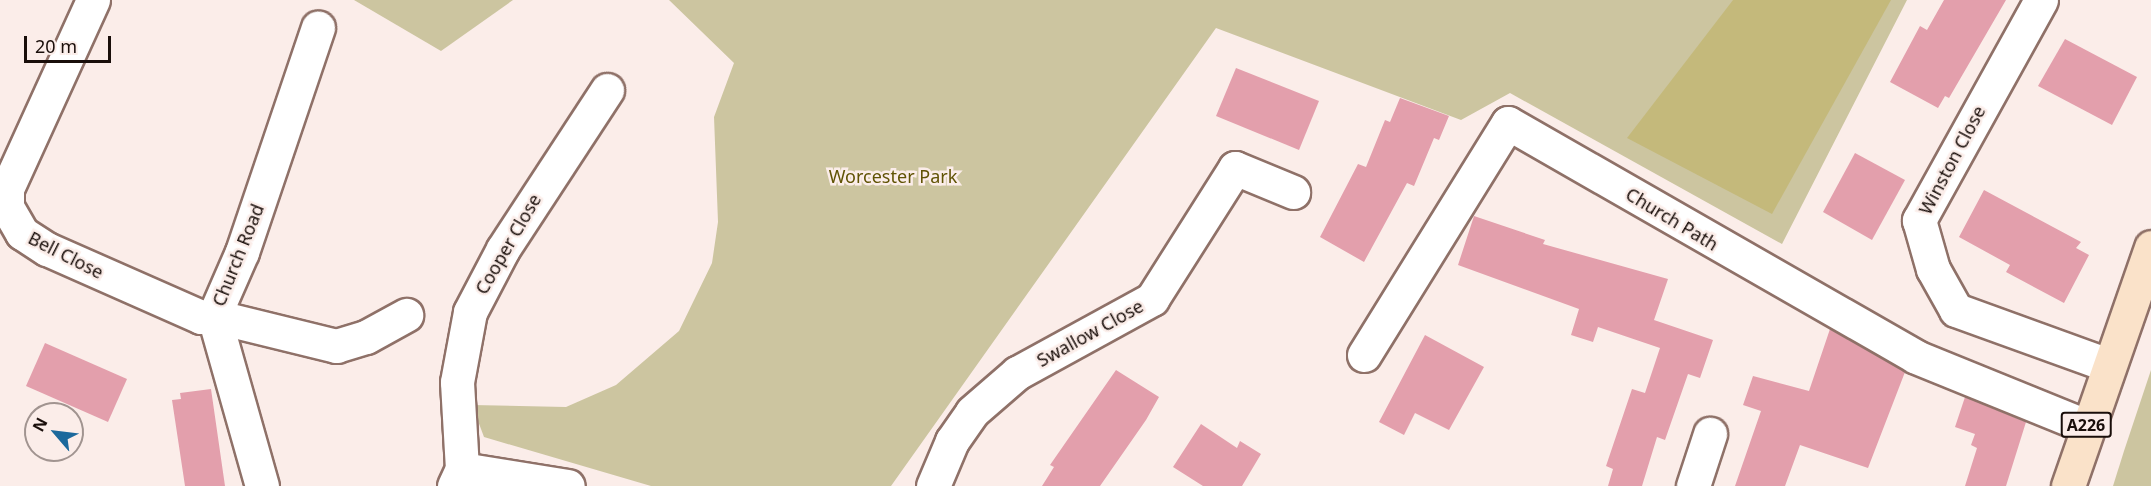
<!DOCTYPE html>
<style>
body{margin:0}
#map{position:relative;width:2151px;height:486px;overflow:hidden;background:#fbede9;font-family:"Noto Sans",sans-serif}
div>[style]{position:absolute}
.green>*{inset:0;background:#ccc5a0}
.forest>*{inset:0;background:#c4b97b}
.building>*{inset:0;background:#e39fac}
.roads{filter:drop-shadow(2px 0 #8f7168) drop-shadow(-2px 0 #8f7168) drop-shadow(0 2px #8f7168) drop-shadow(0 -2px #8f7168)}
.minor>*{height:33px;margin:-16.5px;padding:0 16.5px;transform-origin:16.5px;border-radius:16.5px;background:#fff}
.major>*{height:33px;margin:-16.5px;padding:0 16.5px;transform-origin:16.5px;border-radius:16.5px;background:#fae2c9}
span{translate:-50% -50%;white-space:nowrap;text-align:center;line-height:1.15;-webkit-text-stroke:5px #fbede9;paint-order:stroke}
.shield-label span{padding:2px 4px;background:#fbede9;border:2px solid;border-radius:4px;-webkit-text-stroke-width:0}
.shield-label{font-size:16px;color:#190e0a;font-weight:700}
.street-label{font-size:18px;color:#190e0a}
.park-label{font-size:18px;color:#605304}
.north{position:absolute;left:24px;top:402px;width:60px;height:60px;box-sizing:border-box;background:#fbede9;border:2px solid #a19490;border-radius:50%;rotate:298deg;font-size:16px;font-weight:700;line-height:24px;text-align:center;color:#190e0a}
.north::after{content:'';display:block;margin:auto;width:21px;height:27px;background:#1c699c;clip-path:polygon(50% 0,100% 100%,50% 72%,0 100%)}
.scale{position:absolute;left:24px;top:36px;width:87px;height:27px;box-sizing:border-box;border:3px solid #190e0a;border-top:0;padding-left:8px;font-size:18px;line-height:21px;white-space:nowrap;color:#190e0a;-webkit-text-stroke:4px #fbede9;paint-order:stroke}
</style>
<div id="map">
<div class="green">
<i style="clip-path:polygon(354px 0,513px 0,441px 51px)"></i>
<i style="clip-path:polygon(669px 0,1907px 0,1782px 244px,1510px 93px,1461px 120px,1216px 28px,891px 486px,651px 486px,484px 437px,472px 405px,566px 407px,616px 385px,679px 331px,712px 263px,718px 222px,714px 117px,734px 63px)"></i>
<i style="clip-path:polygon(2151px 370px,2151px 486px,2113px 486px,2124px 451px)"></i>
</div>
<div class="forest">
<i style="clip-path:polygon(1733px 0,1891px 0,1772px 214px,1627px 138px)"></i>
</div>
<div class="building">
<i style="clip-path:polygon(1944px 0,2006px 0,1949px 98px,1945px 96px,1938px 108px,1890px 82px,1920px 26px,1927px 30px)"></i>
<i style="clip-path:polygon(2065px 39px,2137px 77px,2112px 125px,2038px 86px)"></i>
<i style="clip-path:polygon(1236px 68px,1319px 101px,1299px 150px,1216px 116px)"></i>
<i style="clip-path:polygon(1400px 98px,1449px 116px,1439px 140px,1434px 138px,1414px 186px,1407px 183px,1364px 262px,1320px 237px,1358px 164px,1366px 167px,1385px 120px,1390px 122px)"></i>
<i style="clip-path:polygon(1855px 153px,1905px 180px,1872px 240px,1823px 212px)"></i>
<i style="clip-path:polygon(1984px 190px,2081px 242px,2076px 248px,2089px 255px,2064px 303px,2006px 272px,2010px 265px,1959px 237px)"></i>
<i style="clip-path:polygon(1474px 216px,1545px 240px,1543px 244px,1668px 279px,1654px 320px,1713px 340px,1700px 378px,1688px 374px,1665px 440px,1657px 437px,1642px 486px,1608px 486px,1613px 469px,1606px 466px,1632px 389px,1645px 393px,1660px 348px,1598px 327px,1593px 342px,1571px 335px,1579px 309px,1458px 265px)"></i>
<i style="clip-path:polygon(1830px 329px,1905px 372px,1868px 468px,1800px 445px,1785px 486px,1735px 486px,1761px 411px,1743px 405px,1753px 376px,1809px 391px)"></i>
<i style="clip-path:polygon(1425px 335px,1484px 367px,1449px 430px,1415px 413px,1404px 435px,1379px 422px)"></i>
<i style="clip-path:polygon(45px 343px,127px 379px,108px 422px,26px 386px)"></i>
<i style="clip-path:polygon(1116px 370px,1159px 397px,1146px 420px,1100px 486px,1042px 486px,1054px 467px,1050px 465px)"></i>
<i style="clip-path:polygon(211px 389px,225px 486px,185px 486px,172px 400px,181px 399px,180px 393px)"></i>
<i style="clip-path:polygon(1965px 397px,2026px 422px,2006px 486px,1965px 486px,1977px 448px,1971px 445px,1975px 434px,1955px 427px)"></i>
<i style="clip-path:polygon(1201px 424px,1237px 448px,1240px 441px,1261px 454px,1242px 486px,1203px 486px,1173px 467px)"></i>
</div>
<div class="roads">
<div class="minor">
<i style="left:93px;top:0;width:208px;rotate:114.5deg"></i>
<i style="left:7px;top:189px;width:18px;rotate:90deg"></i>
<i style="left:7px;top:207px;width:30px;rotate:60deg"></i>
<i style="left:22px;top:233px;width:30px;rotate:33deg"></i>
<i style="left:47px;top:249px;width:168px;rotate:23.8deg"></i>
<i style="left:201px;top:317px;width:13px;rotate:-4deg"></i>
<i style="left:214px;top:316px;width:126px;rotate:13.8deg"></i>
<i style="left:336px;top:346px;width:31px;rotate:-17deg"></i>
<i style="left:366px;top:337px;width:46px;rotate:-28.8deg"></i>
<i style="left:2041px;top:0;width:252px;rotate:119deg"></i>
<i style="left:1919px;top:220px;width:51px;rotate:74.1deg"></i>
<i style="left:1933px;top:269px;width:47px;rotate:60.7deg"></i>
<i style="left:1956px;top:310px;width:162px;rotate:19.9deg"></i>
<i style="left:1364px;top:355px;width:273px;rotate:-58.2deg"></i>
<i style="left:1508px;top:123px;width:470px;rotate:29.8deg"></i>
<i style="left:1916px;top:357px;width:183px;rotate:22.1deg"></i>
<i style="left:462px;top:469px;width:107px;rotate:9.1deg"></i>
<i style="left:262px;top:486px;width:177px;rotate:-105.8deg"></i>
<i style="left:214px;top:316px;width:70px;rotate:-66.4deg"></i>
<i style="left:242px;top:252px;width:237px;rotate:-71.3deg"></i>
<i style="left:454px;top:486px;width:19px;rotate:-65deg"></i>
<i style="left:462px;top:469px;width:87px;rotate:-93.3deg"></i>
<i style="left:457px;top:382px;width:71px;rotate:-79.5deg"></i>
<i style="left:470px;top:312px;width:71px;rotate:-62.4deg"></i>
<i style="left:503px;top:249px;width:190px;rotate:-56.8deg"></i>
<i style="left:933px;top:486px;width:49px;rotate:-67.1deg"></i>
<i style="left:952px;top:441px;width:35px;rotate:-55deg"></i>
<i style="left:972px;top:412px;width:60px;rotate:-40.9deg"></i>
<i style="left:1017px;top:373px;width:154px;rotate:-28.7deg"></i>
<i style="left:1152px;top:299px;width:155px;rotate:-57.6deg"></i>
<i style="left:1235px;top:168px;width:63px;rotate:22.5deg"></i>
<i style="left:1693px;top:486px;width:55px;rotate:-71.9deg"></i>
</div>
<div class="major">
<i style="left:2068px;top:486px;width:253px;rotate:-70.8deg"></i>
</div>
</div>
<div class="shield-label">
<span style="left:2086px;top:425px">A226</span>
</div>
<div class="street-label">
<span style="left:1952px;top:160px;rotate:-62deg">Winston Close</span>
<span style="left:1672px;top:219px;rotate:31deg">Church Path</span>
<span style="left:508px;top:244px;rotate:-60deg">Cooper Close</span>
<span style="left:66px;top:255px;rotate:27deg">Bell Close</span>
<span style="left:238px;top:255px;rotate:-68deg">Church Road</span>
<span style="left:1090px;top:333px;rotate:-29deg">Swallow Close</span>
</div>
<div class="park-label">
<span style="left:893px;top:176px">Worcester Park</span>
</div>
<div class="north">N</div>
<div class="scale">20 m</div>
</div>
